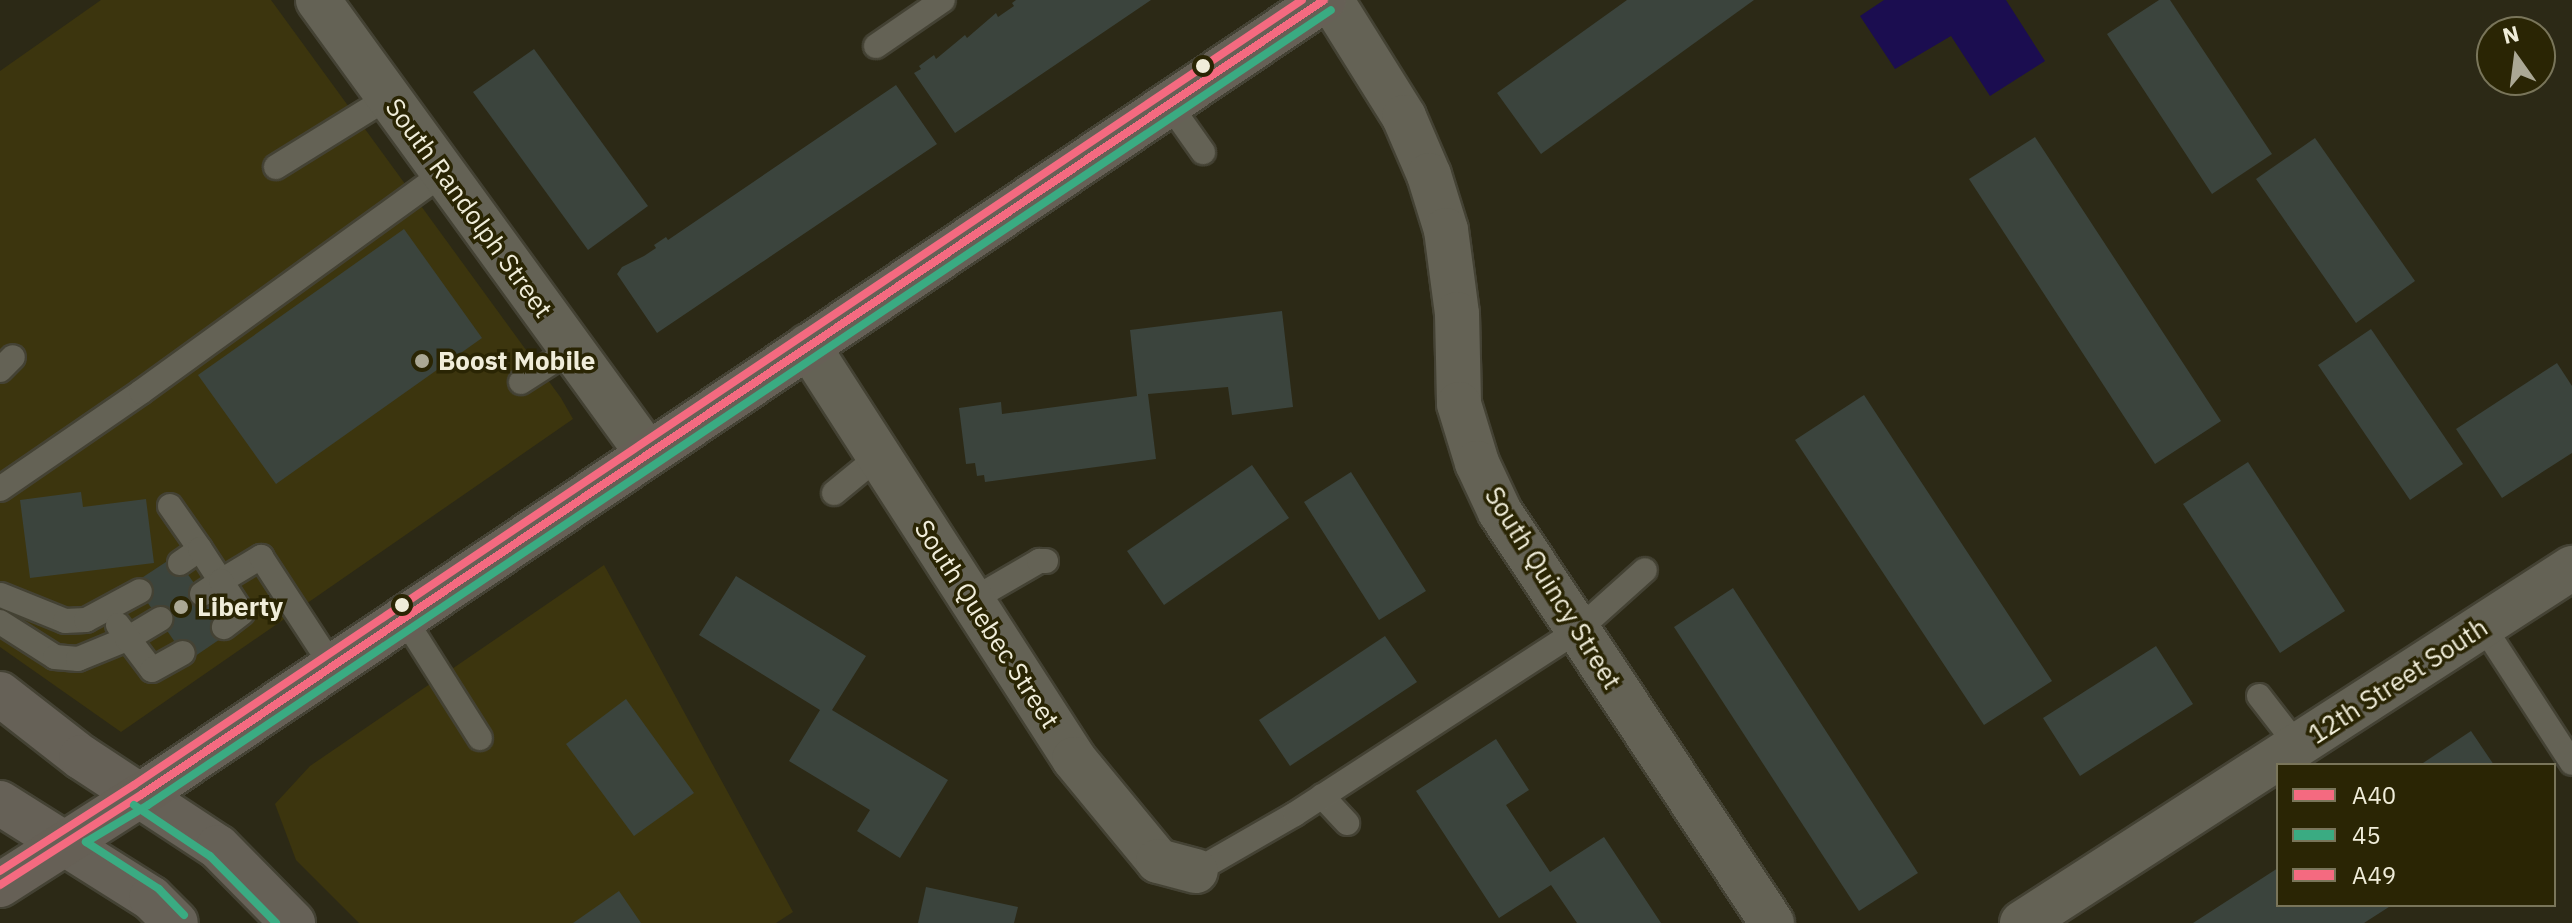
<!DOCTYPE html>
<style>
body{margin:0}
#map{position:relative;width:2572px;height:923px;overflow:hidden;background:#2c2916;font-family:"IBM Plex Sans",sans-serif}
div>[style]{position:absolute}
.built>*{inset:0;background:#3c350e}
.water>*{inset:0;background:#1b0d50}
.building>*{inset:0;background:#3b443d}
.roads{filter:drop-shadow(2px 0 #444234) drop-shadow(-2px 0 #444234) drop-shadow(0 2px #444234) drop-shadow(0 -2px #444234)}
.service>*{height:24px;margin:-12px;padding:0 12px;transform-origin:12px;border-radius:12px;background:#646255}
.minor>*{height:44px;margin:-22px;padding:0 22px;transform-origin:22px;border-radius:22px;background:#646255}
.secondary>*{height:44px;margin:-22px;padding:0 22px;transform-origin:22px;border-radius:22px;background:#666157}
.primary>*{height:44px;margin:-22px;padding:0 22px;transform-origin:22px;border-radius:22px;background:#666056}
.bus-1>*{height:8px;margin:-4px;padding:0 4px;transform-origin:4px;border-radius:4px;background:#f46a80}
.bus-2>*{height:8px;margin:-4px;padding:0 4px;transform-origin:4px;border-radius:4px;background:#3aab82}
.bus-3>*{height:8px;margin:-4px;padding:0 4px;transform-origin:4px;border-radius:4px;background:#f46a80}
.dots>*{width:22px;height:22px;translate:-50% -50%;box-sizing:border-box;border:4px solid #2a2504;border-radius:50%}
span{translate:-50% -50%;white-space:nowrap;text-align:center;line-height:1.15;-webkit-text-stroke:7px #2a2504;paint-order:stroke}
.street-label{font-size:26px;color:#f0edda}
.poi-label{font-size:26px;color:#f0edda;font-weight:700}
.left{translate:0 -50%;text-align:left}
.legend{position:absolute;left:2276px;top:763px;width:280px;height:144px;box-sizing:border-box;background:#2a2504;border:2px solid #79755a;margin:0;padding:10px 14px;list-style:none;font-size:24px;color:#f0edda}
.legend li{display:flex;align-items:center;gap:16px;height:40px}
.legend b{width:40px;border:2px solid #79755a}
.north{position:absolute;left:2476px;top:16px;width:80px;height:80px;box-sizing:border-box;background:#2a2504;border:2px solid #79755a;border-radius:50%;rotate:346deg;font-size:22px;font-weight:700;line-height:32px;text-align:center;color:#f0edda}
.north::after{content:'';display:block;margin:auto;width:28px;height:36px;background:#aba895;clip-path:polygon(50% 0,100% 100%,50% 72%,0 100%)}
</style>
<div id="map">
<div class="built">
<i style="clip-path:polygon(101px 0,271px 0,561px 398px,573px 419px,121px 732px,0 647px,0 71px)"></i>
<i style="clip-path:polygon(604px 565px,793px 912px,776px 923px,359px 923px,296px 860px,275px 804px,310px 766px)"></i>
</div>
<div class="water">
<i style="clip-path:polygon(1884px 0,2006px 0,2045px 61px,1990px 96px,1951px 36px,1895px 69px,1860px 16px)"></i>
</div>
<div class="building">
<i style="clip-path:polygon(1016px 0,1151px 0,955px 133px,914px 73px,921px 69px,919px 66px,934px 55px,936px 59px,965px 35px,967px 38px,996px 13px,998px 17px,1014px 6px,1012px 3px)"></i>
<i style="clip-path:polygon(1627px 0,1754px 0,1541px 154px,1497px 93px)"></i>
<i style="clip-path:polygon(2159px 0,2170px 0,2272px 154px,2212px 194px,2107px 34px)"></i>
<i style="clip-path:polygon(534px 49px,648px 206px,588px 250px,473px 92px)"></i>
<i style="clip-path:polygon(896px 85px,937px 144px,657px 333px,617px 274px,622px 267px,644px 256px,656px 248px,654px 245px,666px 237px,668px 240px)"></i>
<i style="clip-path:polygon(2035px 137px,2221px 421px,2155px 464px,1969px 179px)"></i>
<i style="clip-path:polygon(2315px 138px,2415px 281px,2356px 323px,2256px 179px)"></i>
<i style="clip-path:polygon(404px 229px,482px 338px,276px 484px,198px 375px)"></i>
<i style="clip-path:polygon(1282px 311px,1293px 407px,1232px 415px,1228px 387px,1148px 394px,1156px 459px,985px 482px,984px 475px,977px 476px,975px 463px,966px 464px,959px 408px,1001px 402px,1002px 414px,1137px 396px,1130px 330px)"></i>
<i style="clip-path:polygon(2371px 329px,2463px 464px,2410px 500px,2318px 365px)"></i>
<i style="clip-path:polygon(2557px 363px,2572px 386px,2572px 453px,2502px 498px,2456px 429px)"></i>
<i style="clip-path:polygon(1864px 395px,2052px 681px,1984px 725px,1795px 440px)"></i>
<i style="clip-path:polygon(2248px 462px,2345px 611px,2280px 653px,2183px 504px)"></i>
<i style="clip-path:polygon(1252px 465px,1289px 518px,1164px 605px,1127px 551px)"></i>
<i style="clip-path:polygon(1351px 472px,1426px 591px,1379px 620px,1304px 502px)"></i>
<i style="clip-path:polygon(81px 492px,83px 507px,146px 499px,154px 563px,30px 578px,20px 500px)"></i>
<i style="clip-path:polygon(175px 556px,229px 633px,188px 661px,134px 583px)"></i>
<i style="clip-path:polygon(736px 576px,866px 656px,832px 710px,948px 780px,900px 858px,857px 831px,870px 810px,789px 761px,820px 710px,699px 635px)"></i>
<i style="clip-path:polygon(1733px 588px,1918px 873px,1859px 911px,1674px 627px)"></i>
<i style="clip-path:polygon(1385px 636px,1417px 682px,1290px 766px,1259px 720px)"></i>
<i style="clip-path:polygon(2156px 646px,2193px 704px,2080px 776px,2043px 718px)"></i>
<i style="clip-path:polygon(626px 699px,694px 793px,634px 836px,566px 744px)"></i>
<i style="clip-path:polygon(2471px 731px,2494px 765px,2420px 765px)"></i>
<i style="clip-path:polygon(1496px 739px,1529px 790px,1506px 805px,1550px 872px,1604px 837px,1661px 923px,1577px 923px,1551px 885px,1499px 918px,1416px 791px)"></i>
<i style="clip-path:polygon(2278px 868px,2278px 905px,2392px 905px,2364px 923px,2193px 923px)"></i>
<i style="clip-path:polygon(926px 887px,1018px 907px,1014px 923px,918px 923px)"></i>
<i style="clip-path:polygon(619px 891px,641px 923px,573px 923px)"></i>
</div>
<div class="roads">
<div class="service">
<i style="left:876px;top:46px;width:81px;rotate:-34.5deg"></i>
<i style="left:1169px;top:104px;width:59px;rotate:54.7deg"></i>
<i style="left:276px;top:167px;width:133px;rotate:-31.8deg"></i>
<i style="left:0;top:370px;width:18px;rotate:-45deg"></i>
<i style="left:521px;top:382px;width:59px;rotate:-32.6deg"></i>
<i style="left:0;top:489px;width:171px;rotate:-34.5deg"></i>
<i style="left:141px;top:392px;width:373px;rotate:-35.9deg"></i>
<i style="left:834px;top:493px;width:58px;rotate:-39.4deg"></i>
<i style="left:170px;top:506px;width:52px;rotate:55.1deg"></i>
<i style="left:180px;top:563px;width:24px;rotate:-35deg"></i>
<i style="left:200px;top:549px;width:38px;rotate:57deg"></i>
<i style="left:221px;top:581px;width:47px;rotate:-31deg"></i>
<i style="left:261px;top:557px;width:130px;rotate:56.9deg"></i>
<i style="left:202px;top:594px;width:23px;rotate:-34deg"></i>
<i style="left:221px;top:581px;width:38px;rotate:57deg"></i>
<i style="left:242px;top:613px;width:23px;rotate:142deg"></i>
<i style="left:1px;top:595px;width:69px;rotate:22.1deg"></i>
<i style="left:65px;top:621px;width:21px;rotate:-3deg"></i>
<i style="left:86px;top:620px;width:61px;rotate:-28.2deg"></i>
<i style="left:972px;top:600px;width:78px;rotate:-30.2deg"></i>
<i style="left:1039px;top:561px;width:7px"></i>
<i style="left:404px;top:618px;width:142px;rotate:57.7deg"></i>
<i style="left:0;top:622px;width:65px;rotate:32.5deg"></i>
<i style="left:55px;top:657px;width:23px;rotate:5deg"></i>
<i style="left:78px;top:659px;width:53px;rotate:-22.2deg"></i>
<i style="left:127px;top:639px;width:39px;rotate:-31deg"></i>
<i style="left:118px;top:625px;width:56px;rotate:52.9deg"></i>
<i style="left:152px;top:670px;width:35px;rotate:-29deg"></i>
<i style="left:2483px;top:626px;width:163px;rotate:57deg"></i>
<i style="left:2259px;top:696px;width:62px;rotate:52.2deg"></i>
<i style="left:1322px;top:796px;width:37px;rotate:47deg"></i>
<i style="left:1196px;top:871px;width:114px;rotate:-29.9deg"></i>
<i style="left:1295px;top:814px;width:336px;rotate:-33deg"></i>
<i style="left:1577px;top:631px;width:91px;rotate:-41.9deg"></i>
</div>
<div class="minor">
<i style="left:318px;top:0;width:561px;rotate:53.99deg"></i>
<i style="left:1331px;top:0;width:138px;rotate:58deg"></i>
<i style="left:1404px;top:117px;width:63px;rotate:66.7deg"></i>
<i style="left:1429px;top:175px;width:58px;rotate:72.8deg"></i>
<i style="left:1446px;top:230px;width:85px;rotate:82.5deg"></i>
<i style="left:1457px;top:314px;width:90px;rotate:88.7deg"></i>
<i style="left:1459px;top:404px;width:62px;rotate:73deg"></i>
<i style="left:1477px;top:463px;width:54px;rotate:64.9deg"></i>
<i style="left:1500px;top:512px;width:493px;rotate:56.5deg"></i>
<i style="left:808px;top:346px;width:491px;rotate:57.2deg"></i>
<i style="left:1074px;top:759px;width:132px;rotate:50.5deg"></i>
<i style="left:1158px;top:861px;width:39px;rotate:15deg"></i>
<i style="left:2022px;top:923px;width:655px;rotate:-32.84deg"></i>
</div>
<div class="secondary">
<i style="left:0;top:694px;width:103px;rotate:37.9deg"></i>
<i style="left:81px;top:757px;width:164px;rotate:33.3deg"></i>
<i style="left:218px;top:847px;width:107px;rotate:45.4deg"></i>
<i style="left:0;top:803px;width:178px;rotate:32.2deg"></i>
<i style="left:151px;top:898px;width:35px;rotate:45deg"></i>
</div>
<div class="primary">
<i style="left:0;top:885px;width:167px;rotate:-32.6deg"></i>
<i style="left:141px;top:795px;width:1425px;rotate:-33.9deg"></i>
</div>
</div>
<div class="bus-1">
<i style="left:0;top:885px;width:167px;rotate:-32.6deg"></i>
<i style="left:141px;top:795px;width:1425px;rotate:-33.9deg"></i>
</div>
<div class="bus-2">
<i style="left:134px;top:805px;width:92px;rotate:33.9deg"></i>
<i style="left:210px;top:856px;width:94px;rotate:45.4deg"></i>
<i style="left:184px;top:915px;width:36px;rotate:-134deg"></i>
<i style="left:159px;top:889px;width:87px;rotate:-147.2deg"></i>
<i style="left:86px;top:842px;width:72px;rotate:-30.8deg"></i>
<i style="left:148px;top:805px;width:1425px;rotate:-33.9deg"></i>
</div>
<div class="bus-3">
<i style="left:0;top:871px;width:159px;rotate:-32.7deg"></i>
<i style="left:134px;top:785px;width:1407px;rotate:-33.9deg"></i>
</div>
<div class="dots">
<i style="left:1203px;top:66px;background:#f0edda"></i>
<i style="left:422px;top:361px;background:#aba895"></i>
<i style="left:402px;top:605px;background:#f0edda"></i>
<i style="left:181px;top:607px;background:#aba895"></i>
</div>
<div class="street-label">
<span style="left:469px;top:208px;rotate:54deg">South Randolph Street</span>
<span style="left:1553px;top:588px;rotate:58deg">South Quincy Street</span>
<span style="left:987px;top:624px;rotate:57deg">South Quebec Street</span>
<span style="left:2398px;top:681px;rotate:-33deg">12th Street South</span>
</div>
<div class="poi-label">
<span class="left" style="left:438px;top:361px">Boost Mobile</span>
<span class="left" style="left:197px;top:607px">Liberty</span>
</div>
<ul class="legend">
<li><b style="height:10px;background:#f46a80"></b>A40</li>
<li><b style="height:10px;background:#3aab82"></b>45</li>
<li><b style="height:10px;background:#f46a80"></b>A49</li>
</ul>
<div class="north">N</div>
</div>
